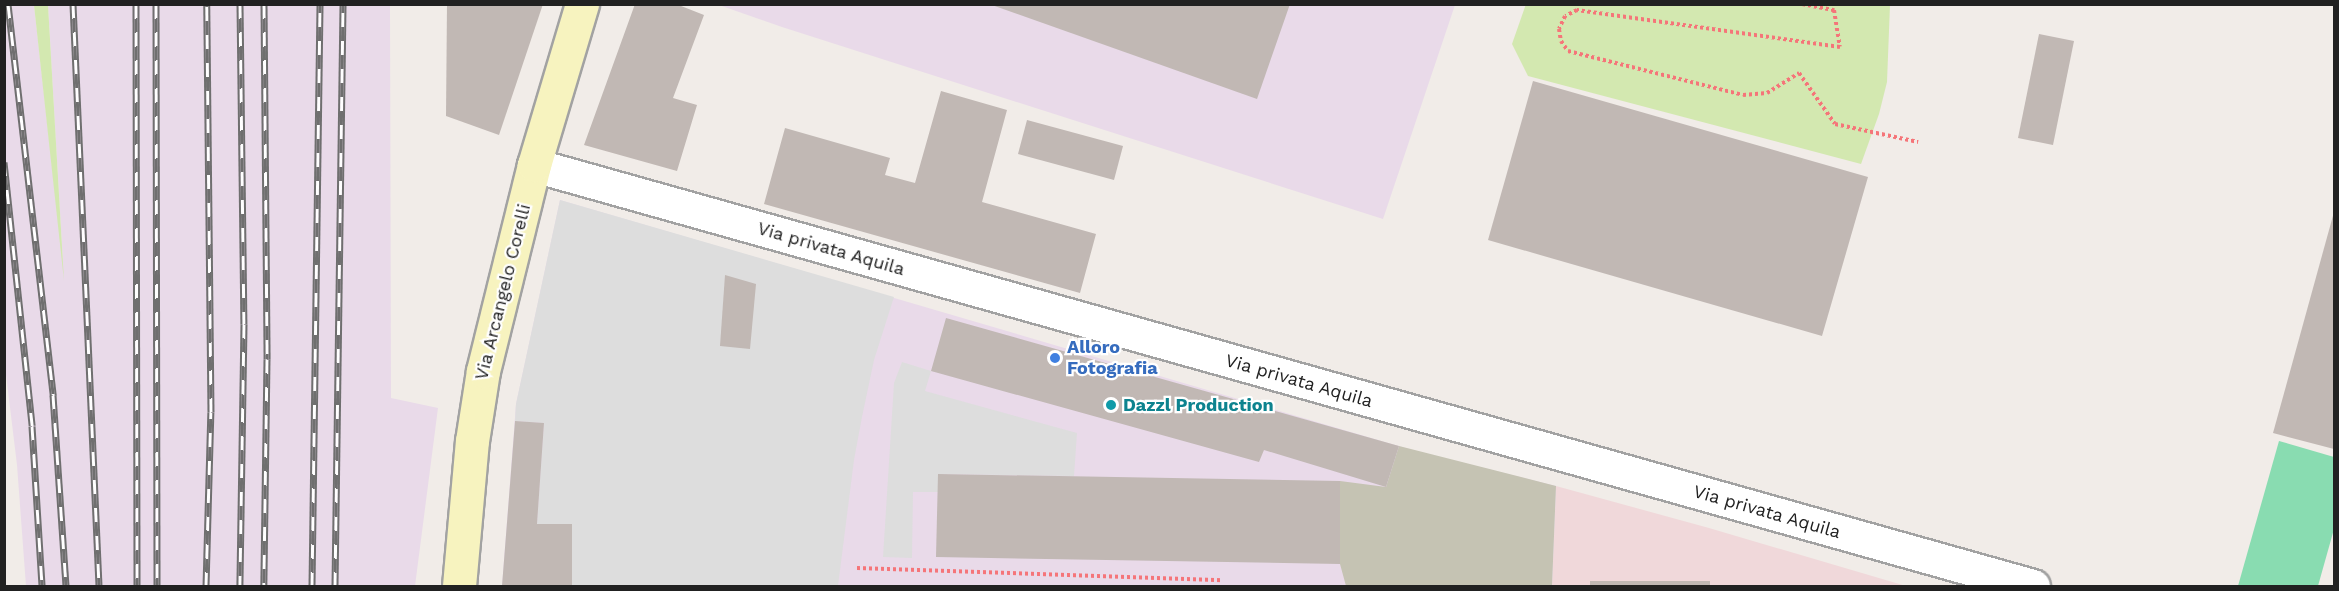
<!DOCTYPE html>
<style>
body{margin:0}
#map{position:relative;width:2339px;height:591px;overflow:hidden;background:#f1ece8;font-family:"Work Sans",sans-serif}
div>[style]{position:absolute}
.commercial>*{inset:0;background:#f0d8da}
.industrial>*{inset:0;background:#e9dae9}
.construction>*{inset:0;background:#c5c3b3}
.grass>*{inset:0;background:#d3e8b0}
.pitch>*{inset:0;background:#89dcb1}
.parking>*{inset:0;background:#ddd}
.building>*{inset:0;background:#c1b8b4}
.path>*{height:4px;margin-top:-2px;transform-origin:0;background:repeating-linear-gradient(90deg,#f57579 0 3px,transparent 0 6px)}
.roads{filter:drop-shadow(2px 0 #a2a2a2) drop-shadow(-2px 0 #a2a2a2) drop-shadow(0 2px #a2a2a2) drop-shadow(0 -2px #a2a2a2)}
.street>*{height:33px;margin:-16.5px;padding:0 16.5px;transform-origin:16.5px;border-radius:16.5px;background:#fff}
.secondary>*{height:33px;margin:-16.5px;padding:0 16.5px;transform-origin:16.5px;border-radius:16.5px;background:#f7f3bf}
.rail>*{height:7px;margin-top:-3.5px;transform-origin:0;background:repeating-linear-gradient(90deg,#fff 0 14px,#6f6f6f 0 28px);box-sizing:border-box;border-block:2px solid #6f6f6f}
.dots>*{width:16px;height:16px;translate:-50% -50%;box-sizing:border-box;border:3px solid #fff;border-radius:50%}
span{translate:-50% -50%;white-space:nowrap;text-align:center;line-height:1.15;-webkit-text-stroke:4.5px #fff;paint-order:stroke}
.street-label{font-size:18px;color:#212121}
.shop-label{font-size:18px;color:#366cbe;font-weight:700}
.left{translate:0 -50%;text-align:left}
.culture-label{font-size:18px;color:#0d838f;font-weight:700}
.frame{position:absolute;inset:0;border:6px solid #212121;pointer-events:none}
</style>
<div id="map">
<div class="commercial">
<i style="clip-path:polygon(1556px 486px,1709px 528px,1906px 586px,1552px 586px)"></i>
</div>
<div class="industrial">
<i style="clip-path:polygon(4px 5px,34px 5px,63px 264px,48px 5px,390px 5px,391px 398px,438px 408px,415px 586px,26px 586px,17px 465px,4px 358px)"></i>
<i style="clip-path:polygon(719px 5px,1455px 5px,1383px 219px,782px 27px)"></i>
<i style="clip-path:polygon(560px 200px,1419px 452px,1556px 486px,1552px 586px,502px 586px,516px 404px)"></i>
</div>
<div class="construction">
<i style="clip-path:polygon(1399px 446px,1556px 486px,1552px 586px,1346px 586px,1340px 564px,1340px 481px,1386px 487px)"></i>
</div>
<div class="grass">
<i style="clip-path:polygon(1526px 4px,1890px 5px,1887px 82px,1879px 114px,1861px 164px,1528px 76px,1512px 44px)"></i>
<i style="clip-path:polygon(34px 5px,48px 5px,64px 281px)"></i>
</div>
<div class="pitch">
<i style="clip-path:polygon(2279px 441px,2334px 457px,2334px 529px,2318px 586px,2238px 586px)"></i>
</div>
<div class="parking">
<i style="clip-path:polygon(560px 200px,894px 297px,874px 360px,862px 417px,854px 460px,838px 586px,572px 586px,572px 525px,537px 524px,544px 423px,515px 421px,516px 404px)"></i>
<i style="clip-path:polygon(902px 362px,931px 371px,925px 391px,1077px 433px,1074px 476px,938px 474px,938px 492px,913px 492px,912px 558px,883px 557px,894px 383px)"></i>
</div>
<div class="building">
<i style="clip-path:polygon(447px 4px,543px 4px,499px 135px,446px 116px)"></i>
<i style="clip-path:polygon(635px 4px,676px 4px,704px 15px,673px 98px,697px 105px,677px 171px,584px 145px)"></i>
<i style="clip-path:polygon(989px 4px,1290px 4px,1257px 99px)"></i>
<i style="clip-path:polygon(2039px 34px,2074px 41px,2053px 145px,2018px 138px)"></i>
<i style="clip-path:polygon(1533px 81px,1868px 177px,1822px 336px,1488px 240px)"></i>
<i style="clip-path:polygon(941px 91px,1007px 110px,982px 202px,1096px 234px,1080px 293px,764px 204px,785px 128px,890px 158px,885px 175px,915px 183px)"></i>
<i style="clip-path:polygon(1027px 120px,1123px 146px,1114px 180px,1018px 154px)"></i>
<i style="clip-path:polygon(2334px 212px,2334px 449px,2273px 433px)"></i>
<i style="clip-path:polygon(725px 275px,756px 284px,750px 349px,720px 346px)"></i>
<i style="clip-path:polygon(946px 318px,1399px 446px,1386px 487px,1264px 450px,1259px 462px,931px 371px)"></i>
<i style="clip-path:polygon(515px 421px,544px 423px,537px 524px,572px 524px,572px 586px,502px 586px)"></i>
<i style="clip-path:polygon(938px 474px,1340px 481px,1340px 564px,936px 557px)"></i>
<i style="clip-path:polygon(1590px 581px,1710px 581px,1710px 586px,1590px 586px)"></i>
</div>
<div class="path">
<i style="left:1802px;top:4px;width:33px;rotate:11deg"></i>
<i style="left:1834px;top:10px;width:37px;rotate:81deg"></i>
<i style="left:1840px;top:47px;width:266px;rotate:-172deg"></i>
<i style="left:1577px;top:10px;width:13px;rotate:153deg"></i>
<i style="left:1565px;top:16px;width:14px;rotate:115deg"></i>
<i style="left:1559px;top:29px;width:12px;rotate:81deg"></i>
<i style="left:1561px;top:41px;width:12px;rotate:55deg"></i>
<i style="left:1568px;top:51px;width:180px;rotate:14.1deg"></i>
<i style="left:1743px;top:95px;width:24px;rotate:-5deg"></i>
<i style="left:1767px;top:93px;width:38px;rotate:-32deg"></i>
<i style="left:1799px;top:73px;width:62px;rotate:54.8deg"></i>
<i style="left:1835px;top:124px;width:85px;rotate:12.2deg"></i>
<i style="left:857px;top:568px;width:366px;rotate:1.9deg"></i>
</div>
<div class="roads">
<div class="street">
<i style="left:534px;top:165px;width:1557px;rotate:15.69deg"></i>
</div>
<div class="secondary">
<i style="left:459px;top:586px;width:146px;rotate:-84.9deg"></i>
<i style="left:472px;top:441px;width:71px;rotate:-81.1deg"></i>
<i style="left:483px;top:371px;width:212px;rotate:-76.1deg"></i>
<i style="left:534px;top:165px;width:168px;rotate:-73.4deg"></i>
</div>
</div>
<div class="rail">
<i style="left:8px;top:4px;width:394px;rotate:83.4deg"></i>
<i style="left:53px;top:395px;width:191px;rotate:86.1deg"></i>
<i style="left:73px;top:4px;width:583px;rotate:87.44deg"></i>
<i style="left:136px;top:4px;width:582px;rotate:89.9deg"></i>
<i style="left:156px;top:4px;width:582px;rotate:89.9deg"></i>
<i style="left:240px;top:4px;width:320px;rotate:89.3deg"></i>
<i style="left:244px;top:324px;width:262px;rotate:90.9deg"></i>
<i style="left:264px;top:4px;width:355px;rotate:89.5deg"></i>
<i style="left:267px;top:359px;width:227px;rotate:90.8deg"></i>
<i style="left:4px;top:162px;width:265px;rotate:83.9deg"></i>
<i style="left:32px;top:426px;width:160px;rotate:86.4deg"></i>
<i style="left:206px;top:586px;width:174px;rotate:-88.4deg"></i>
<i style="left:211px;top:412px;width:408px;rotate:-90.6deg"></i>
<i style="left:312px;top:586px;width:582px;rotate:-89.21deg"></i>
<i style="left:335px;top:586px;width:582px;rotate:-89.21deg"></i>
</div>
<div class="dots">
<i style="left:1055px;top:358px;background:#3f7fe0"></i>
<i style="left:1111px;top:405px;background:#0f9aa8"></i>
</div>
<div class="street-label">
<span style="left:831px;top:249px;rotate:16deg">Via privata Aquila</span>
<span style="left:503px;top:292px;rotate:-76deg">Via Arcangelo Corelli</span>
<span style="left:1299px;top:381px;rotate:16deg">Via privata Aquila</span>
<span style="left:1767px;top:512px;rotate:16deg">Via privata Aquila</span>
</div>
<div class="shop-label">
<span class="left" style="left:1067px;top:358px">Alloro<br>Fotografia</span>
</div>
<div class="culture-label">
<span class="left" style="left:1123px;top:405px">Dazzl Production</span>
</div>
<div class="frame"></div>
</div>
